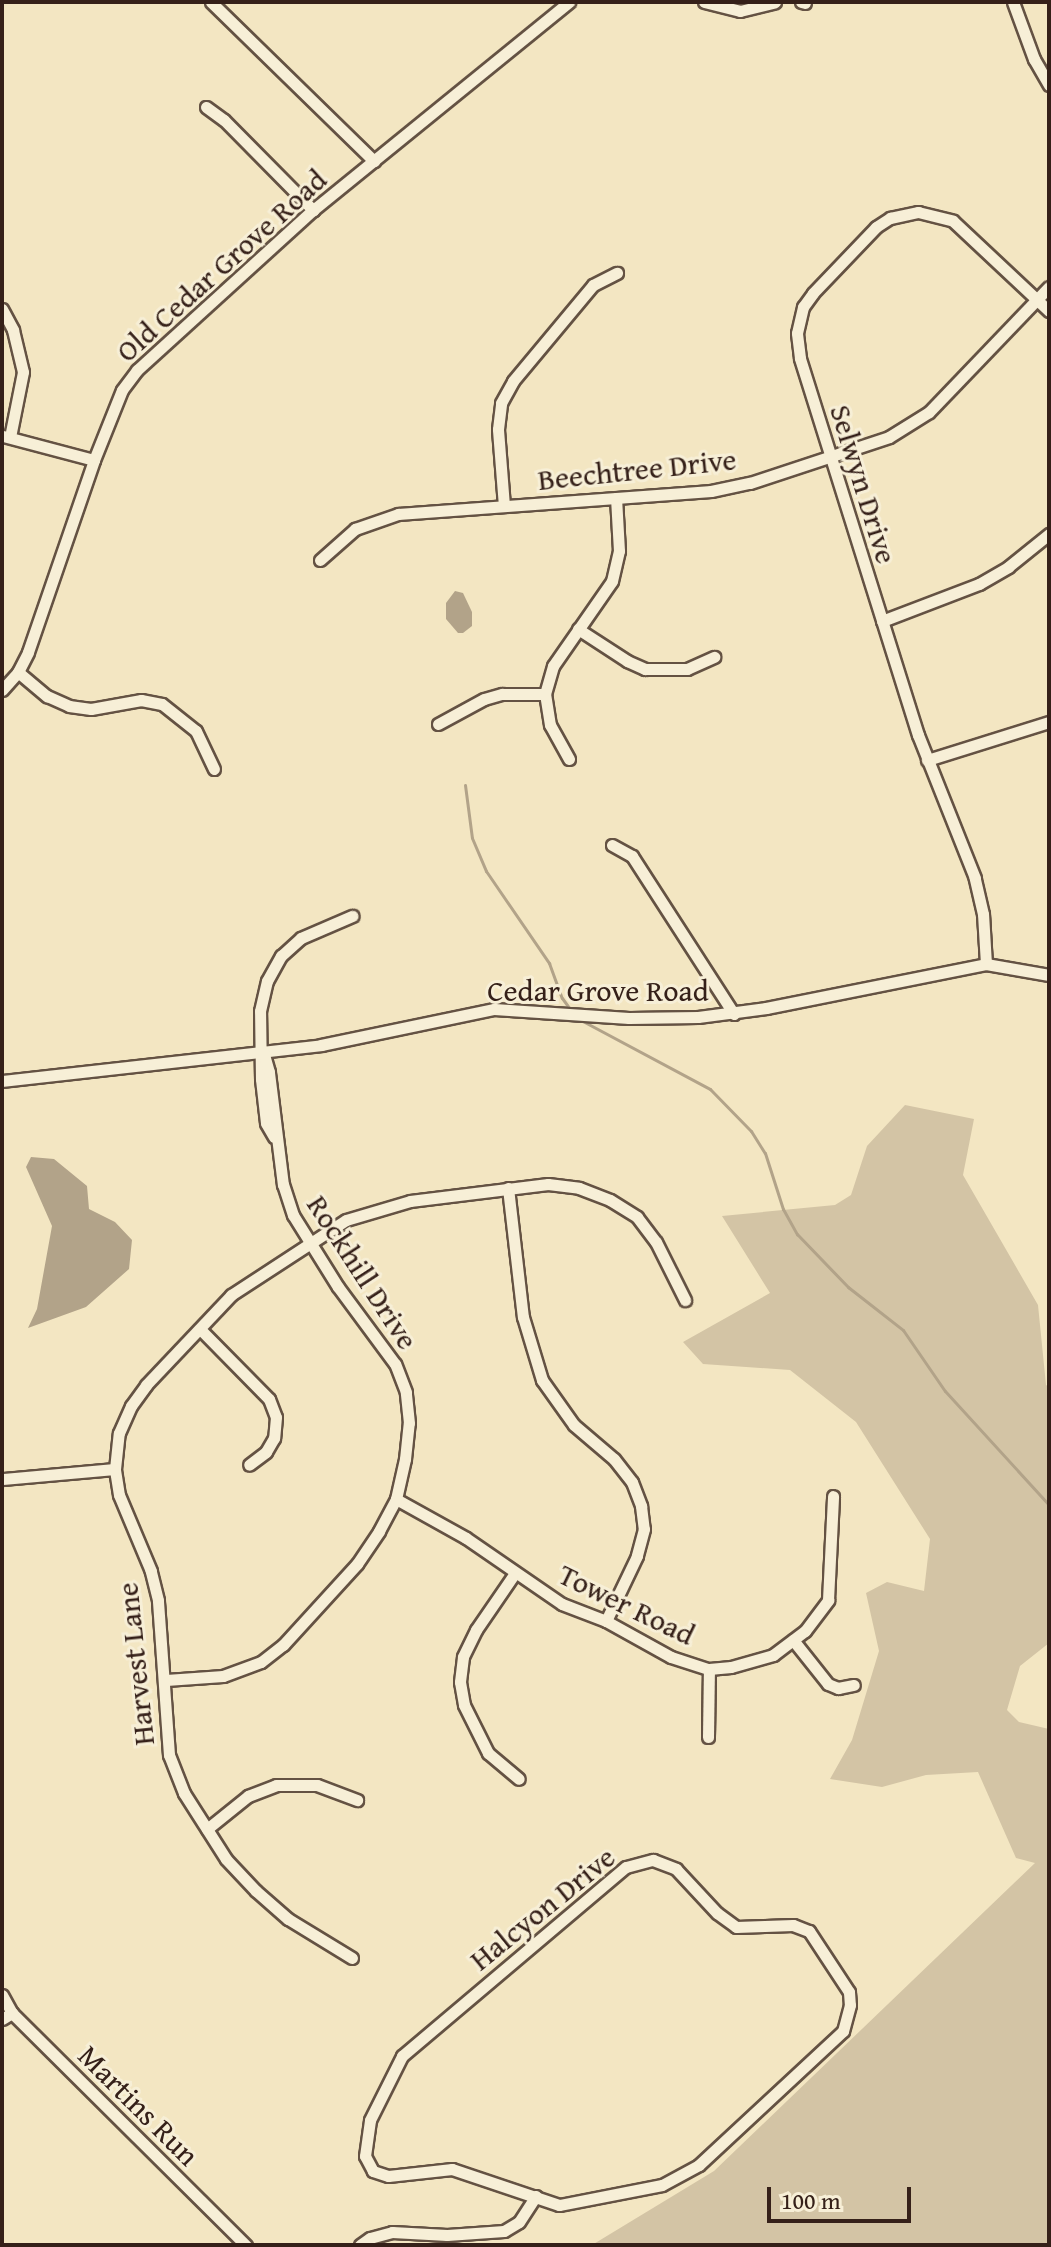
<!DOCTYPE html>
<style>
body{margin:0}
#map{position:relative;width:1051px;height:2247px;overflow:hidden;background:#f3e6c2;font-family:"Gentium Book Plus",serif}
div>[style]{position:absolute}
.green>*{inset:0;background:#d3c4a5}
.water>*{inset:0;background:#b2a389}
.stream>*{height:3px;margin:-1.5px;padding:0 1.5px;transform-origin:1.5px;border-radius:1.5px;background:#b2a389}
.roads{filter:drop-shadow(2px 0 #645243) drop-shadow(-2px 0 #645243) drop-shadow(0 2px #645243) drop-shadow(0 -2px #645243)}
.minor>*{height:11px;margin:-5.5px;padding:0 5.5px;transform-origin:5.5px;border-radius:5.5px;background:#f7efd7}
span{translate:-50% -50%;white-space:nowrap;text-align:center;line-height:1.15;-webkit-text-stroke:6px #f7efd7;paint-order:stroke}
.street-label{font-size:30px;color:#352019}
.frame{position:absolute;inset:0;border:4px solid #352019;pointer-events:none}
.scale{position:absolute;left:767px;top:2187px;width:144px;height:36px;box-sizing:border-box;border:4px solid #352019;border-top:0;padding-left:10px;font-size:24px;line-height:28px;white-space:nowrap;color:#352019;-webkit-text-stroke:6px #f7efd7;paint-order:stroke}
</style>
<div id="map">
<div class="green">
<i style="clip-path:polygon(905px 1105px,974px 1119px,963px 1175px,1038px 1305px,1046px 1385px,1049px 1387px,1049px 1643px,1020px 1666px,1007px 1710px,1019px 1722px,1049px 1729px,1049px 2245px,592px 2245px,714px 2171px,1035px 1863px,1016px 1858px,978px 1772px,926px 1775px,882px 1787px,830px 1779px,852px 1740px,879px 1651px,866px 1593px,887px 1582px,924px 1591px,930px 1539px,856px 1422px,790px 1370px,703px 1364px,683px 1342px,770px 1293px,722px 1216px,835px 1205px,851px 1195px,867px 1146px)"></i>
</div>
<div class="water">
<i style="clip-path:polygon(455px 591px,463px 593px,472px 612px,472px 626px,463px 633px,458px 633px,446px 619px,446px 603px)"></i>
<i style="clip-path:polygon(31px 1157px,54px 1159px,87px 1186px,89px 1209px,115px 1222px,132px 1240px,129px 1269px,86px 1307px,28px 1328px,37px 1309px,52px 1226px,26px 1167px)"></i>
</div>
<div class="stream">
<i style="left:465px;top:785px;width:53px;rotate:82.5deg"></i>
<i style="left:472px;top:838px;width:36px;rotate:67deg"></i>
<i style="left:486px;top:871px;width:112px;rotate:55.6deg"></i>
<i style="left:549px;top:963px;width:37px;rotate:70deg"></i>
<i style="left:562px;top:998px;width:14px;rotate:54deg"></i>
<i style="left:577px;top:1018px;width:151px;rotate:28.1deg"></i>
<i style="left:710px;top:1089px;width:59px;rotate:45.7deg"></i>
<i style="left:751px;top:1131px;width:26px;rotate:58deg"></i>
<i style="left:765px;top:1153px;width:59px;rotate:72.2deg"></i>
<i style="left:783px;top:1209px;width:29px;rotate:61deg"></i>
<i style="left:797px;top:1234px;width:74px;rotate:46.1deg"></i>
<i style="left:848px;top:1287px;width:70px;rotate:38deg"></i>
<i style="left:903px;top:1330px;width:74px;rotate:55.5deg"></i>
<i style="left:945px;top:1391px;width:154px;rotate:47.6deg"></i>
</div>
<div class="roads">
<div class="minor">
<i style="left:211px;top:2px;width:228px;rotate:44.3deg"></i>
<i style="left:704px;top:2px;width:37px;rotate:14deg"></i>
<i style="left:740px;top:11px;width:36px;rotate:-14deg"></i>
<i style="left:801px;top:2px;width:4px;rotate:14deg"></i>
<i style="left:1013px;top:2px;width:61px;rotate:69.8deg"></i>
<i style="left:1034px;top:59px;width:30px;rotate:60deg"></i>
<i style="left:206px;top:107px;width:22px;rotate:36deg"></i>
<i style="left:224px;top:120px;width:127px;rotate:45.3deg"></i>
<i style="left:2px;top:309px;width:24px;rotate:62deg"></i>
<i style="left:13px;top:330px;width:43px;rotate:76.6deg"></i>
<i style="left:23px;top:372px;width:66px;rotate:101.3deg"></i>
<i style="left:3px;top:436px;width:94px;rotate:14.8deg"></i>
<i style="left:504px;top:506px;width:77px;rotate:-94.5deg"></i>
<i style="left:498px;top:429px;width:26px;rotate:-83deg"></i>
<i style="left:501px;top:403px;width:25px;rotate:-61deg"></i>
<i style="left:513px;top:381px;width:125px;rotate:-50.2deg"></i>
<i style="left:593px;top:285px;width:27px;rotate:-27deg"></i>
<i style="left:320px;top:560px;width:47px;rotate:-41.5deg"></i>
<i style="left:355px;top:529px;width:46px;rotate:-19.2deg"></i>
<i style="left:398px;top:514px;width:314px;rotate:-4.2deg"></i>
<i style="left:711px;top:491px;width:40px;rotate:-12deg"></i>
<i style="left:750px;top:483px;width:146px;rotate:-18.3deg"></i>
<i style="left:889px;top:437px;width:47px;rotate:-32deg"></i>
<i style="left:929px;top:412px;width:173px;rotate:-46.2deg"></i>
<i style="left:882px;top:621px;width:104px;rotate:-20.9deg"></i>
<i style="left:979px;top:584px;width:34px;rotate:-30deg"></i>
<i style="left:1008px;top:567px;width:53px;rotate:-38.8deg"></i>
<i style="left:578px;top:629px;width:59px;rotate:33.1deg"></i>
<i style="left:627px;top:661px;width:20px;rotate:24deg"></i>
<i style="left:645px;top:669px;width:42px"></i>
<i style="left:687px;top:669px;width:30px;rotate:-24deg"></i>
<i style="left:18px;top:672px;width:38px;rotate:40deg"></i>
<i style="left:47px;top:696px;width:24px;rotate:24deg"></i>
<i style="left:69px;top:706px;width:22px;rotate:8deg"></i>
<i style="left:91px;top:709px;width:51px;rotate:-10.2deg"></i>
<i style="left:141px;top:700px;width:21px;rotate:11deg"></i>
<i style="left:162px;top:704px;width:43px;rotate:38.5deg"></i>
<i style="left:196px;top:731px;width:42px;rotate:64.7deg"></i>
<i style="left:2px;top:690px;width:24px;rotate:-48deg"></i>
<i style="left:18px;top:672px;width:22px;rotate:-63deg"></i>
<i style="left:28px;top:652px;width:203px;rotate:-71deg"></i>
<i style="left:94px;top:460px;width:75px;rotate:-68.2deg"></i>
<i style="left:122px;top:390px;width:25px;rotate:-53deg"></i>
<i style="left:137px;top:370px;width:238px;rotate:-42.3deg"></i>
<i style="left:313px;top:210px;width:330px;rotate:-39.1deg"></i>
<i style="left:438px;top:724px;width:52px;rotate:-28.5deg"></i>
<i style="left:484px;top:699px;width:19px;rotate:-16deg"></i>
<i style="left:502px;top:694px;width:43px"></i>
<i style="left:569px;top:759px;width:39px;rotate:-119deg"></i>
<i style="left:550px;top:725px;width:31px;rotate:-99deg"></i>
<i style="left:545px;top:694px;width:29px;rotate:-74deg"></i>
<i style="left:553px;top:666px;width:103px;rotate:-55.2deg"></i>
<i style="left:612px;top:581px;width:31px;rotate:-77deg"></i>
<i style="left:619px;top:551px;width:53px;rotate:-93.2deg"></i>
<i style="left:927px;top:760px;width:128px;rotate:-17.3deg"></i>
<i style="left:612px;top:845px;width:23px;rotate:29deg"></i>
<i style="left:632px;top:856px;width:188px;rotate:57.2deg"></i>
<i style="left:986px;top:964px;width:50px;rotate:-93.4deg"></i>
<i style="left:983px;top:914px;width:37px;rotate:-103deg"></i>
<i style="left:975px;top:878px;width:154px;rotate:-111.7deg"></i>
<i style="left:918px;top:735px;width:395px;rotate:-107.4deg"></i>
<i style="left:800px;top:358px;width:25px;rotate:-97deg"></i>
<i style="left:797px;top:333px;width:27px;rotate:-77deg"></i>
<i style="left:803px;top:307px;width:17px;rotate:-54deg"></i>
<i style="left:813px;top:293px;width:91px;rotate:-46.3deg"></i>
<i style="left:876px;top:227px;width:17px;rotate:-33deg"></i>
<i style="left:890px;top:218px;width:29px;rotate:-12deg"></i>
<i style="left:918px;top:212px;width:36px;rotate:14deg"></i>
<i style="left:953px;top:221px;width:132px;rotate:43.2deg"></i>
<i style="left:2px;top:1081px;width:321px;rotate:-6.4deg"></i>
<i style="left:321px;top:1045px;width:177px;rotate:-11.8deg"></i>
<i style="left:494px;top:1009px;width:135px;rotate:3.8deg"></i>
<i style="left:629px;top:1018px;width:69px;rotate:-0.8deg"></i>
<i style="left:698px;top:1017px;width:69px;rotate:-7.5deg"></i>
<i style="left:766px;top:1008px;width:224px;rotate:-11.3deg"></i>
<i style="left:986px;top:964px;width:64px;rotate:9.9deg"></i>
<i style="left:274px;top:1137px;width:16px;rotate:-120deg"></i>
<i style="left:266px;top:1123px;width:44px;rotate:-96.5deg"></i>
<i style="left:261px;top:1079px;width:68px;rotate:-90.8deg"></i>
<i style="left:260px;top:1011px;width:31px;rotate:-77deg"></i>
<i style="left:267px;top:981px;width:29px;rotate:-61deg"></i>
<i style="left:281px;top:956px;width:27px;rotate:-42deg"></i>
<i style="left:301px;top:938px;width:56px;rotate:-23.3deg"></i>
<i style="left:508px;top:1188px;width:130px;rotate:83.4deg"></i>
<i style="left:523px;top:1317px;width:66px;rotate:73.2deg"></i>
<i style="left:542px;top:1380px;width:55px;rotate:54.6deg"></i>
<i style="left:574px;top:1425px;width:52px;rotate:40.4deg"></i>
<i style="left:614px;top:1459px;width:29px;rotate:52deg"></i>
<i style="left:632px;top:1482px;width:26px;rotate:69deg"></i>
<i style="left:641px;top:1506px;width:23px;rotate:83deg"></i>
<i style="left:644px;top:1529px;width:28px;rotate:105deg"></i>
<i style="left:637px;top:1556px;width:72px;rotate:115.5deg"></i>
<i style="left:200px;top:1329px;width:98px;rotate:45.4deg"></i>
<i style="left:269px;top:1399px;width:19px;rotate:69deg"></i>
<i style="left:276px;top:1417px;width:21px;rotate:95deg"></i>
<i style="left:274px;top:1438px;width:16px;rotate:120deg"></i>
<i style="left:266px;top:1452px;width:21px;rotate:143deg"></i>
<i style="left:2px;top:1479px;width:113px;rotate:-5.1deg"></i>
<i style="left:396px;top:1499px;width:80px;rotate:29.1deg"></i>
<i style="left:466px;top:1538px;width:116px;rotate:34.5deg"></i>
<i style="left:562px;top:1604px;width:47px;rotate:21.1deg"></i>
<i style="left:606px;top:1621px;width:74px;rotate:29deg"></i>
<i style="left:671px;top:1657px;width:40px;rotate:18deg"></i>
<i style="left:709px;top:1669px;width:22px;rotate:-5deg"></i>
<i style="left:731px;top:1667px;width:44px;rotate:-15.9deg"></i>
<i style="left:773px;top:1655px;width:40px;rotate:-37deg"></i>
<i style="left:805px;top:1631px;width:39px;rotate:-53deg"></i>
<i style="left:828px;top:1600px;width:104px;rotate:-87.2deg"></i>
<i style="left:515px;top:1573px;width:69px;rotate:124.4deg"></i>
<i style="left:476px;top:1630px;width:30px;rotate:116deg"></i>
<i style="left:463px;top:1657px;width:25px;rotate:97deg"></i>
<i style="left:460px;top:1682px;width:23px;rotate:80deg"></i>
<i style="left:464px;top:1705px;width:54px;rotate:63.4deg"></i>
<i style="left:488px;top:1753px;width:40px;rotate:40deg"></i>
<i style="left:793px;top:1640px;width:56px;rotate:51.5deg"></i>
<i style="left:828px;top:1684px;width:11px;rotate:22deg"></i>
<i style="left:838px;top:1688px;width:16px;rotate:-11deg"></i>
<i style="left:166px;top:1680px;width:57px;rotate:-4deg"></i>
<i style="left:223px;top:1676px;width:40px;rotate:-20.2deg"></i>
<i style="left:261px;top:1662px;width:28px;rotate:-38deg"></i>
<i style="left:283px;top:1645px;width:110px;rotate:-47.6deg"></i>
<i style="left:357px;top:1564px;width:40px;rotate:-56deg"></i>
<i style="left:379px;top:1531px;width:36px;rotate:-62deg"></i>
<i style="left:396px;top:1499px;width:41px;rotate:-77.3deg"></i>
<i style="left:405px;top:1459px;width:36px;rotate:-84deg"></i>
<i style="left:409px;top:1423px;width:31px;rotate:-96deg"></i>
<i style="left:406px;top:1392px;width:30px;rotate:-111deg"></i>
<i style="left:395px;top:1364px;width:96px;rotate:-126.5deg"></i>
<i style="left:338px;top:1287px;width:85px;rotate:-122deg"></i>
<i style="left:293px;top:1215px;width:32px;rotate:-108deg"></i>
<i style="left:283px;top:1185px;width:114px;rotate:-97.1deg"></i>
<i style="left:269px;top:1072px;width:22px;rotate:-106deg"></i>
<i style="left:708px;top:1737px;width:68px;rotate:-89.2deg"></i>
<i style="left:207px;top:1829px;width:53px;rotate:-38.8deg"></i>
<i style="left:248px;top:1796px;width:30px;rotate:-21deg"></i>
<i style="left:276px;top:1785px;width:41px"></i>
<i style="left:317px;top:1785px;width:43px;rotate:20.6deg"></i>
<i style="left:653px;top:1860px;width:25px;rotate:21deg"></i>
<i style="left:676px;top:1869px;width:60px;rotate:47deg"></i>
<i style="left:717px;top:1913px;width:24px;rotate:36deg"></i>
<i style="left:736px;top:1927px;width:57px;rotate:-2deg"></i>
<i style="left:793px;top:1925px;width:17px;rotate:21deg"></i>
<i style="left:809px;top:1931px;width:73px;rotate:56.7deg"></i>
<i style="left:849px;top:1992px;width:13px;rotate:86deg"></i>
<i style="left:850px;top:2005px;width:27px;rotate:105deg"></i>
<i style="left:843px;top:2031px;width:197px;rotate:137.1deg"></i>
<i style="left:699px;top:2165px;width:42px;rotate:151.6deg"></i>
<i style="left:662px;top:2185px;width:105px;rotate:169deg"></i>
<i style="left:559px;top:2205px;width:113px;rotate:-161.4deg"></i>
<i style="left:452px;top:2169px;width:64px;rotate:173.8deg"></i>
<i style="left:388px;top:2176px;width:16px;rotate:-162deg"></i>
<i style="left:373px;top:2171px;width:17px;rotate:-118deg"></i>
<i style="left:365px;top:2156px;width:36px;rotate:-82deg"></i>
<i style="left:370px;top:2120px;width:72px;rotate:-63.4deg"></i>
<i style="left:402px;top:2056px;width:293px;rotate:-40.2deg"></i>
<i style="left:626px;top:1867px;width:28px;rotate:-15deg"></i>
<i style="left:352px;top:1958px;width:75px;rotate:-148.6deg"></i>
<i style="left:288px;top:1919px;width:43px;rotate:-138.8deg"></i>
<i style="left:256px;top:1891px;width:44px;rotate:-133.2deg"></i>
<i style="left:226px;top:1859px;width:78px;rotate:-122.5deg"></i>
<i style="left:184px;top:1793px;width:41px;rotate:-111.5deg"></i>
<i style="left:169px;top:1755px;width:155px;rotate:-94.1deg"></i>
<i style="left:158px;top:1600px;width:30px;rotate:-104deg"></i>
<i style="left:151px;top:1571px;width:82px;rotate:-112.8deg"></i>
<i style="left:119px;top:1495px;width:26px;rotate:-99deg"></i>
<i style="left:115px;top:1469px;width:36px;rotate:-84deg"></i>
<i style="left:119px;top:1433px;width:30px;rotate:-66deg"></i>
<i style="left:131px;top:1406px;width:26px;rotate:-54deg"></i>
<i style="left:146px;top:1385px;width:124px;rotate:-46.6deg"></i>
<i style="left:231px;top:1295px;width:137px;rotate:-33.1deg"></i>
<i style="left:346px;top:1220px;width:67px;rotate:-16.5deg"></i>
<i style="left:410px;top:1201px;width:139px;rotate:-7deg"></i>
<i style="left:548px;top:1184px;width:31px;rotate:7deg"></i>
<i style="left:579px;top:1188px;width:33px;rotate:21deg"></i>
<i style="left:610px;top:1200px;width:32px;rotate:32deg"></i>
<i style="left:637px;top:1217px;width:31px;rotate:53deg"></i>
<i style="left:656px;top:1242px;width:65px;rotate:63.4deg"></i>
<i style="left:2px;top:1995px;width:21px;rotate:61deg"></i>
<i style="left:12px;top:2013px;width:330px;rotate:44.8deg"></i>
<i style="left:2px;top:2019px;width:12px;rotate:-31deg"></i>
<i style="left:360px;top:2245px;width:12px;rotate:-35deg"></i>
<i style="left:370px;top:2238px;width:23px;rotate:-15deg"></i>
<i style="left:392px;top:2232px;width:55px;rotate:3.1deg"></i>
<i style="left:447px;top:2235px;width:57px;rotate:-4deg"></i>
<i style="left:504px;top:2231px;width:17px;rotate:-31deg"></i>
<i style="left:519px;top:2222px;width:31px;rotate:-57deg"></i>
</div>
</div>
<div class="street-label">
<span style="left:221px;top:265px;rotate:-42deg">Old Cedar Grove Road</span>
<span style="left:637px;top:469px;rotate:-6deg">Beechtree Drive</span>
<span style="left:864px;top:484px;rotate:73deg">Selwyn Drive</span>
<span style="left:598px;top:990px">Cedar Grove Road</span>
<span style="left:363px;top:1272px;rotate:57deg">Rockhill Drive</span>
<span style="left:627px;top:1604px;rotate:26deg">Tower Road</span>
<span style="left:135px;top:1664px;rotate:-96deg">Harvest Lane</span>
<span style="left:542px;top:1908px;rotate:-39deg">Halcyon Drive</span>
<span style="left:139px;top:2105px;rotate:45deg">Martins Run</span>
</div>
<div class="frame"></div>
<div class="scale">100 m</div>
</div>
